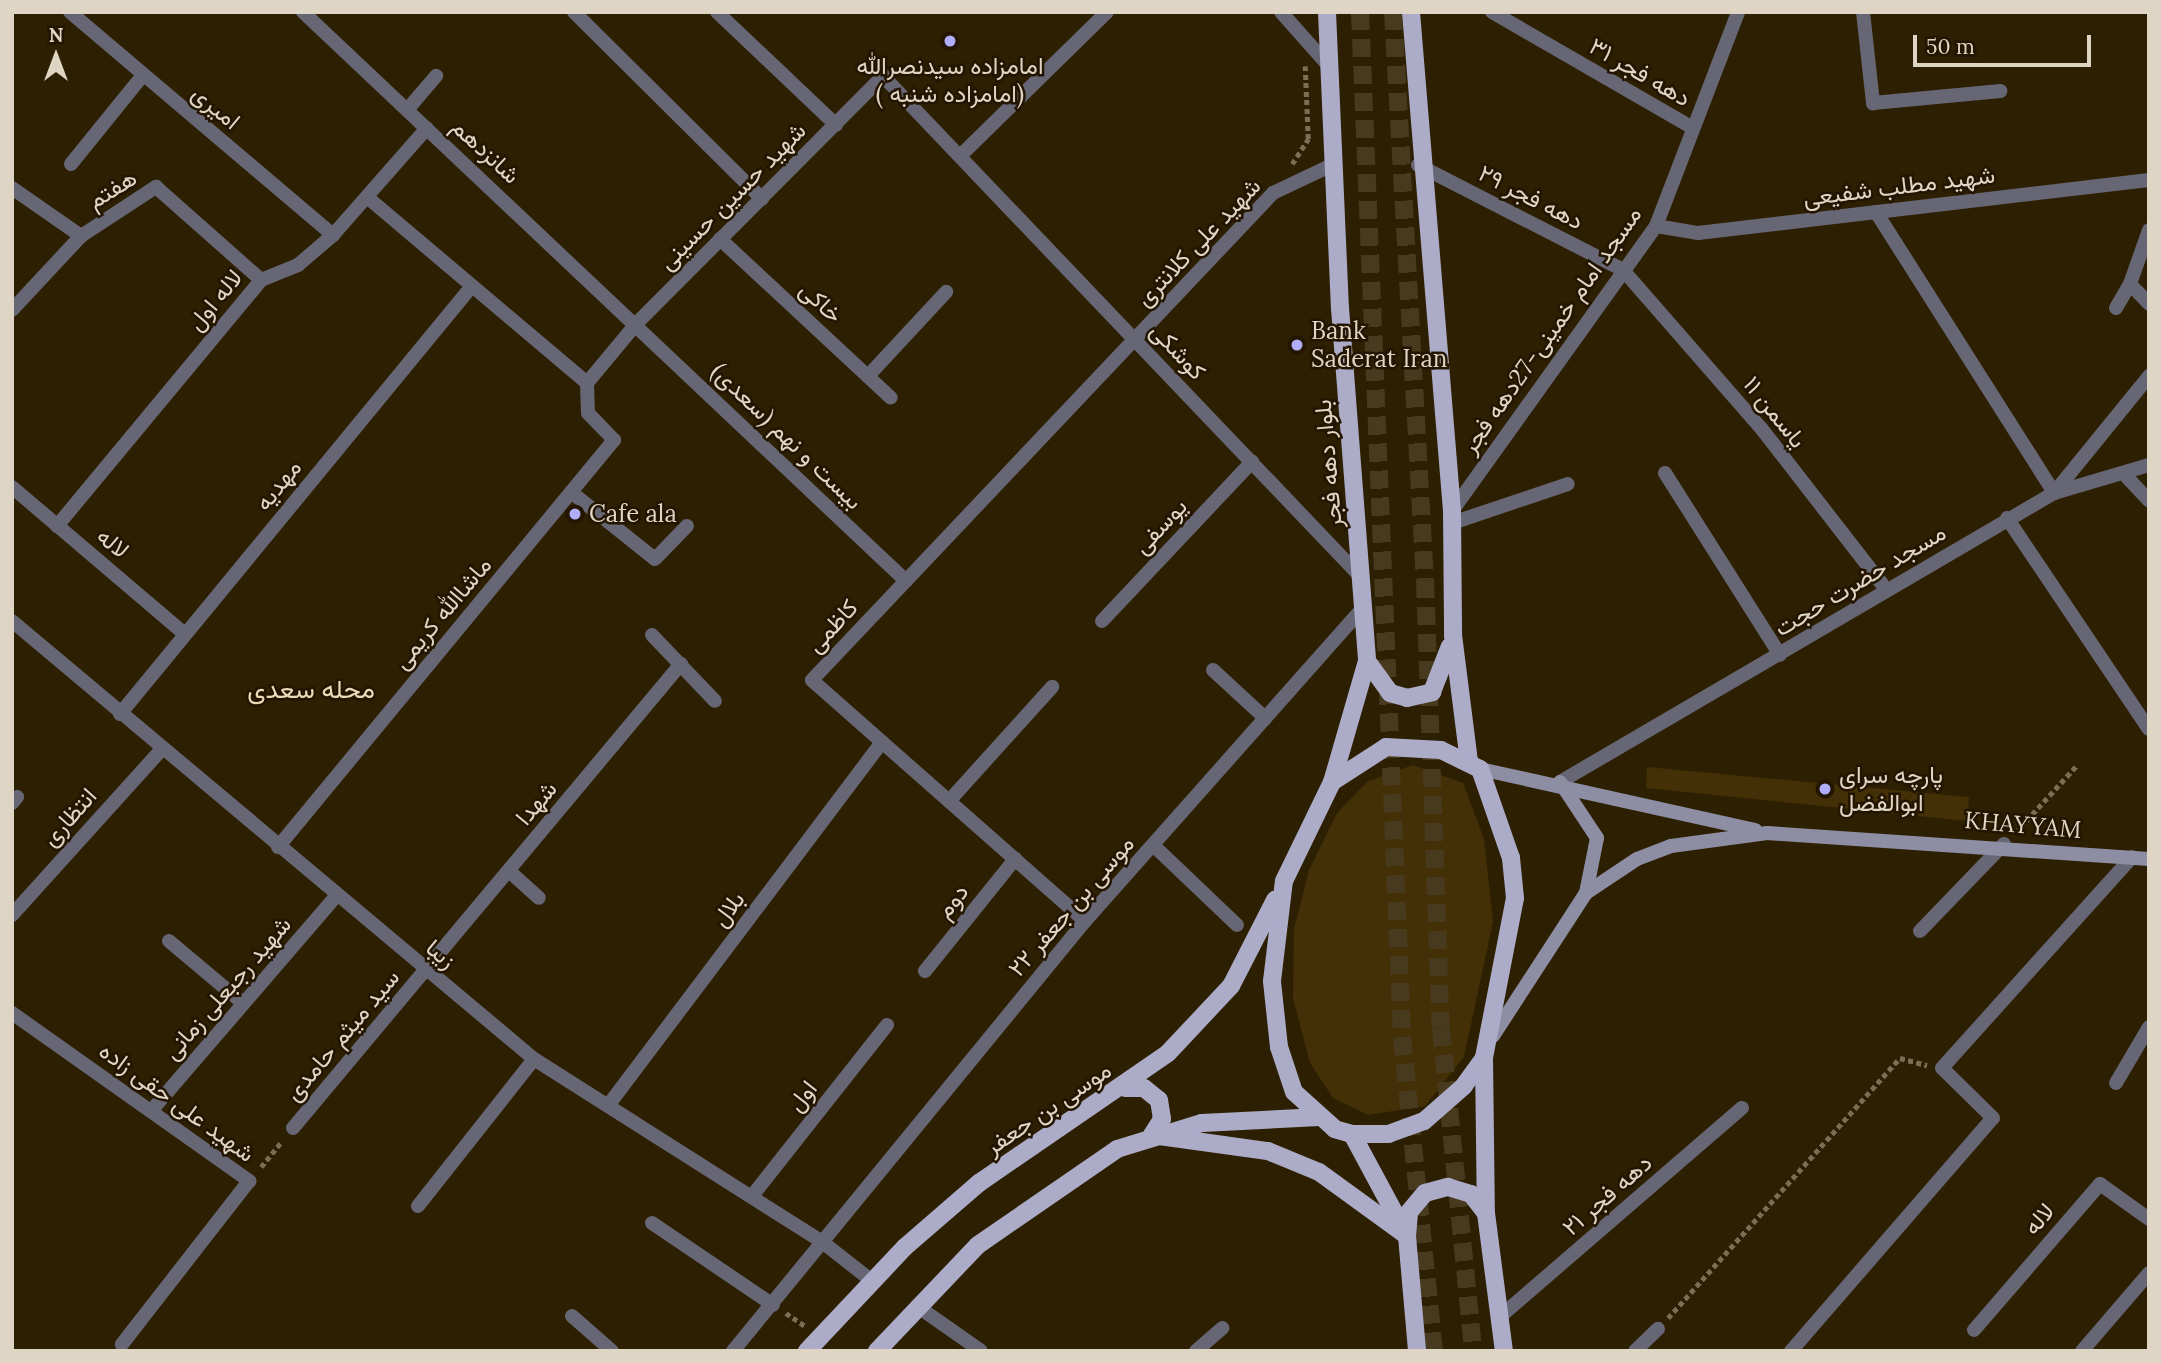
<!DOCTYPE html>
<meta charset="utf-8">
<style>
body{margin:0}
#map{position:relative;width:2161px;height:1363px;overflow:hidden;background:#2d1f02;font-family:Lora,Vazirmatn,serif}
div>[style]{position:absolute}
.green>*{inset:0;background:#443006}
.primary-tunnel>*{height:18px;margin-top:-9px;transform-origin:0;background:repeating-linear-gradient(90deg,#483a1f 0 18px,transparent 0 27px)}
.path>*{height:4.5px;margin-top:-2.25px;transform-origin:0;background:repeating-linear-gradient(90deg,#7a6e56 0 5px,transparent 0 8.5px)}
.minor>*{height:14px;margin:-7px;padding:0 7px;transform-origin:7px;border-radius:7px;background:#666674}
.secondary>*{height:14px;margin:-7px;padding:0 7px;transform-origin:7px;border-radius:7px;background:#8d8ea4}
.primary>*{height:18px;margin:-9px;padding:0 9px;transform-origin:9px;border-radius:9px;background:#acacc9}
.dots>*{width:19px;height:19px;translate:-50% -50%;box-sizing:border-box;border:4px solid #231500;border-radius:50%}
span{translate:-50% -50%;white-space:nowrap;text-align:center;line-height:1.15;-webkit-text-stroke:5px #231500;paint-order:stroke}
.poi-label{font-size:24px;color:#dfd5c5}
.left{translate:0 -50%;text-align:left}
.street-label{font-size:24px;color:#dfd5c5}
.neighbourhood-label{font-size:26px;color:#ecd9b8}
.frame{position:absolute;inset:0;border:14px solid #dfd5c5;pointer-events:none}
.north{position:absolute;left:21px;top:21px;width:70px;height:70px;-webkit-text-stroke:5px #231500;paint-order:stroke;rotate:0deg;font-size:19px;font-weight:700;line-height:28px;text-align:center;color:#dfd5c5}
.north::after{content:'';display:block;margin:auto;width:24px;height:32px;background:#dfd5c5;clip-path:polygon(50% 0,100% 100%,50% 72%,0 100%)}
.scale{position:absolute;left:1913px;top:35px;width:178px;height:32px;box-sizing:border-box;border:4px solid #dfd5c5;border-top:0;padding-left:9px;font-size:21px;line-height:24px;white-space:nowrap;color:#dfd5c5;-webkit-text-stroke:5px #231500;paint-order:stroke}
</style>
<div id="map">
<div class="green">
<i style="clip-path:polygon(1413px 765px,1463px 783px,1484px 839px,1493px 922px,1464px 1057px,1425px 1106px,1368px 1115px,1333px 1098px,1310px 1063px,1293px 998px,1294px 929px,1309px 870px,1337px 813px,1368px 781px)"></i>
<i style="clip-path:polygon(1647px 767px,1969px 797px,1967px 821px,1646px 788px)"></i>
</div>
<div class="primary-tunnel">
<i style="left:1360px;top:12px;width:1026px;rotate:87.65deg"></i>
<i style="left:1402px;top:1037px;width:316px;rotate:84.2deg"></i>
<i style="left:1393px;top:12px;width:569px;rotate:86.78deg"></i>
<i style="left:1425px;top:580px;width:448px;rotate:88deg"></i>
<i style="left:1441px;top:1028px;width:325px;rotate:84.3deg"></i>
</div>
<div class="path">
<i style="left:1292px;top:164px;width:30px;rotate:-57deg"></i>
<i style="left:1308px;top:139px;width:73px;rotate:-92.4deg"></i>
<i style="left:2015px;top:833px;width:93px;rotate:-47.6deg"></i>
<i style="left:261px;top:1167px;width:33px;rotate:-51deg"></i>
<i style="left:786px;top:1313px;width:23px;rotate:34deg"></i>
<i style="left:1668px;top:1318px;width:348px;rotate:-48.3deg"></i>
<i style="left:1900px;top:1058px;width:28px;rotate:15deg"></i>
</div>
<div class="minor">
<i style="left:70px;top:12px;width:345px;rotate:40.3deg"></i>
<i style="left:303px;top:12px;width:829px;rotate:43.34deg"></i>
<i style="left:574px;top:12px;width:265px;rotate:44.8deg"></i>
<i style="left:717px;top:12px;width:164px;rotate:43.5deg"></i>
<i style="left:1281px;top:12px;width:72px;rotate:48.4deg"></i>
<i style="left:1492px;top:12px;width:232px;rotate:30deg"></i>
<i style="left:1863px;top:12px;width:92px;rotate:83.7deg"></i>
<i style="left:1873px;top:103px;width:128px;rotate:-5.4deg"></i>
<i style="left:407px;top:110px;width:45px;rotate:-49.5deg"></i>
<i style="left:961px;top:155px;width:204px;rotate:-44.4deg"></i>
<i style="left:71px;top:164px;width:114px;rotate:-51deg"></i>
<i style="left:1418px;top:165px;width:230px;rotate:27.1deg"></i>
<i style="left:1623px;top:270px;width:210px;rotate:48.9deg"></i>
<i style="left:1761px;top:428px;width:202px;rotate:52.2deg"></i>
<i style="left:12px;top:188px;width:84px;rotate:34.8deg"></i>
<i style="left:81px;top:236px;width:90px;rotate:-33.2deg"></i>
<i style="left:156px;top:187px;width:140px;rotate:41.5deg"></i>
<i style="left:367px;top:197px;width:288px;rotate:40.2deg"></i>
<i style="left:1876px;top:212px;width:333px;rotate:57.6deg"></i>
<i style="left:2054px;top:493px;width:99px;rotate:-16.4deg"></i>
<i style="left:1656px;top:226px;width:43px;rotate:9.5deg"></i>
<i style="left:1698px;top:233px;width:454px;rotate:-6.7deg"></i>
<i style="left:2149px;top:230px;width:57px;rotate:109.4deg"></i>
<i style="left:2130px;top:284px;width:28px;rotate:46deg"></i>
<i style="left:720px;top:239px;width:233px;rotate:42.9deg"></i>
<i style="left:2116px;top:308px;width:28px;rotate:-60deg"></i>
<i style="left:12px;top:310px;width:101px;rotate:-47deg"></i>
<i style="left:868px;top:376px;width:115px;rotate:-47.1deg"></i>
<i style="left:1665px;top:473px;width:215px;rotate:57.7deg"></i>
<i style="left:2125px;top:475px;width:35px;rotate:47deg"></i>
<i style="left:12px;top:487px;width:227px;rotate:40.4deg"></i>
<i style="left:571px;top:492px;width:107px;rotate:38.6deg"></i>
<i style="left:655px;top:559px;width:46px;rotate:-45.9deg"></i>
<i style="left:1452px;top:511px;width:350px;rotate:-54.4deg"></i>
<i style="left:1656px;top:226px;width:229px;rotate:-69deg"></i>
<i style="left:2007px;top:518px;width:254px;rotate:56.1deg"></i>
<i style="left:1452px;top:523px;width:122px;rotate:-18.6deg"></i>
<i style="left:57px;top:526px;width:320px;rotate:-50.3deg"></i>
<i style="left:261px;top:280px;width:40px;rotate:-22deg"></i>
<i style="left:298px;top:265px;width:46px;rotate:-40.6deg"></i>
<i style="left:333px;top:235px;width:142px;rotate:-48.7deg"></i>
<i style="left:12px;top:621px;width:681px;rotate:40deg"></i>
<i style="left:534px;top:1059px;width:340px;rotate:32.4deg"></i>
<i style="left:821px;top:1241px;width:65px;rotate:38.1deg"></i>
<i style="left:1102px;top:621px;width:219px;rotate:-46.7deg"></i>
<i style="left:652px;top:635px;width:91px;rotate:46.3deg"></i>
<i style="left:1213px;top:670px;width:71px;rotate:42.7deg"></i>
<i style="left:120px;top:714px;width:554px;rotate:-50.57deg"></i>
<i style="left:1560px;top:782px;width:572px;rotate:-30.33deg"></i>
<i style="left:2054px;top:493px;width:151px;rotate:-50.9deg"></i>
<i style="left:949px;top:801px;width:154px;rotate:-47.9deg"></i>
<i style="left:12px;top:803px;width:8px;rotate:-50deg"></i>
<i style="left:1153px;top:845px;width:116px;rotate:43.6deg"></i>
<i style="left:278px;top:847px;width:528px;rotate:-50.46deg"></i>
<i style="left:614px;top:440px;width:37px;rotate:-134deg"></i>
<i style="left:588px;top:413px;width:30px;rotate:-92deg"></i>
<i style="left:587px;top:383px;width:78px;rotate:-50.2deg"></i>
<i style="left:637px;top:323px;width:349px;rotate:-45.1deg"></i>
<i style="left:883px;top:76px;width:692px;rotate:46.35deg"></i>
<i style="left:509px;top:871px;width:40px;rotate:42deg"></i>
<i style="left:12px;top:915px;width:222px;rotate:-47.9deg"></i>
<i style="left:1085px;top:921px;width:364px;rotate:-138.6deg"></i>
<i style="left:812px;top:680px;width:671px;rotate:-46.57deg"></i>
<i style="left:1273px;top:193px;width:68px;rotate:-25.4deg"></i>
<i style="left:1920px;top:931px;width:121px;rotate:-46deg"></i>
<i style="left:169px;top:941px;width:97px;rotate:40deg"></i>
<i style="left:925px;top:971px;width:144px;rotate:-51.2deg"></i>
<i style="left:12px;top:1013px;width:291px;rotate:35.3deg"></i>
<i style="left:249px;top:1181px;width:207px;rotate:127.9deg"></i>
<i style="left:2116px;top:1083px;width:65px;rotate:-59.5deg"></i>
<i style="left:610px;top:1103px;width:452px;rotate:-53deg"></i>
<i style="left:152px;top:1110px;width:282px;rotate:-49.3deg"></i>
<i style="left:293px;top:1128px;width:605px;rotate:-50.1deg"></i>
<i style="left:752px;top:1196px;width:218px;rotate:-51.7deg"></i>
<i style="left:418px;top:1206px;width:187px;rotate:-51.7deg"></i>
<i style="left:652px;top:1223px;width:146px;rotate:34.1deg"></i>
<i style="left:917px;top:1306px;width:78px;rotate:35.1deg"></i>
<i style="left:1502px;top:1315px;width:317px;rotate:-40.8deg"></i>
<i style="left:572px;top:1316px;width:53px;rotate:41.2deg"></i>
<i style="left:1974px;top:1330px;width:193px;rotate:-49.2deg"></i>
<i style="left:2100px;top:1184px;width:60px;rotate:35.5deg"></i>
<i style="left:733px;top:1351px;width:556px;rotate:-50.7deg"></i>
<i style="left:1085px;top:921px;width:420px;rotate:-48.4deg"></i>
<i style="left:1196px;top:1351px;width:35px;rotate:-41deg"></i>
<i style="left:1635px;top:1351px;width:32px;rotate:-44deg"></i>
<i style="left:1791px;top:1351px;width:308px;rotate:-49.1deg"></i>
<i style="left:1993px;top:1118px;width:71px;rotate:-135.6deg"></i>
<i style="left:1942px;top:1068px;width:284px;rotate:-48deg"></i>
<i style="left:2082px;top:1351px;width:103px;rotate:-49.3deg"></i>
</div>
<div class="secondary">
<i style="left:1480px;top:769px;width:282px;rotate:12.5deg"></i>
<i style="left:1560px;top:782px;width:67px;rotate:56.5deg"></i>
<i style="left:1597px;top:838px;width:56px;rotate:101.3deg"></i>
<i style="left:1493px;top:1036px;width:171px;rotate:-57deg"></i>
<i style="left:1586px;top:893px;width:61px;rotate:-33.7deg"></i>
<i style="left:1637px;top:859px;width:36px;rotate:-21deg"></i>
<i style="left:1671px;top:846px;width:97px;rotate:-7.7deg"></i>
<i style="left:1767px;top:833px;width:383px;rotate:3.9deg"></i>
</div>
<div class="primary">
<i style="left:1327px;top:12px;width:296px;rotate:87.5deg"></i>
<i style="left:1340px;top:308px;width:354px;rotate:85.6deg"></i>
<i style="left:1367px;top:661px;width:126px;rotate:106.1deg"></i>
<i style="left:1411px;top:12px;width:501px;rotate:85.3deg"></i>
<i style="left:1452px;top:511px;width:124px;rotate:89.5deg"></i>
<i style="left:1453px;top:635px;width:127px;rotate:82.8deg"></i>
<i style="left:1367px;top:661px;width:39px;rotate:54deg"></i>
<i style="left:1390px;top:693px;width:18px;rotate:16deg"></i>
<i style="left:1407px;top:698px;width:26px;rotate:-13deg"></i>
<i style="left:1432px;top:692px;width:49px;rotate:-68.6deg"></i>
<i style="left:1484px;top:1058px;width:34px;rotate:126deg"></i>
<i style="left:1464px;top:1086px;width:53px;rotate:138.8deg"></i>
<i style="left:1424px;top:1121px;width:37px;rotate:160deg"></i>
<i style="left:1389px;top:1134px;width:37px;rotate:180deg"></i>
<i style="left:1352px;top:1134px;width:18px;rotate:-164deg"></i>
<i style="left:1335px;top:1129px;width:55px;rotate:-137.9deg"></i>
<i style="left:1294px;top:1092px;width:47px;rotate:-108.4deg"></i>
<i style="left:1279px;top:1047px;width:66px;rotate:-96.1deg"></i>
<i style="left:1272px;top:981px;width:101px;rotate:-83.2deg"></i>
<i style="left:1284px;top:881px;width:110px;rotate:-64.1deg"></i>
<i style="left:1332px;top:782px;width:64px;rotate:-32.9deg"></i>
<i style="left:1386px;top:747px;width:55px;rotate:3.1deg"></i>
<i style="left:1441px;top:750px;width:43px;rotate:26deg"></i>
<i style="left:1480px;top:769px;width:94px;rotate:70.8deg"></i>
<i style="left:1511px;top:858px;width:40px;rotate:84.3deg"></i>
<i style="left:1515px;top:898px;width:163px;rotate:101deg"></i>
<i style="left:1484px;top:1058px;width:155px;rotate:89.3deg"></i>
<i style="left:1486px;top:1213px;width:139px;rotate:82.6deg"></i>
<i style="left:1125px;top:1088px;width:19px"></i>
<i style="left:1144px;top:1088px;width:19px;rotate:39deg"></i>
<i style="left:1159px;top:1100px;width:19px;rotate:81deg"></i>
<i style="left:1162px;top:1119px;width:19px;rotate:122deg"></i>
<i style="left:1152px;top:1135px;width:117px;rotate:7.9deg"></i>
<i style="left:1268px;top:1151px;width:55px;rotate:22.4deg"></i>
<i style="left:1319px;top:1172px;width:109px;rotate:36deg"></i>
<i style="left:1352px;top:1134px;width:116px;rotate:61.7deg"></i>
<i style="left:1407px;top:1236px;width:115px;rotate:85deg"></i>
<i style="left:1407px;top:1236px;width:24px;rotate:-85deg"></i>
<i style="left:1409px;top:1212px;width:25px;rotate:-50deg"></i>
<i style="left:1425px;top:1193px;width:24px;rotate:-15deg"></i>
<i style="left:1448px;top:1187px;width:24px;rotate:17deg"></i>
<i style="left:1471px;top:1194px;width:24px;rotate:52deg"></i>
<i style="left:807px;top:1351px;width:143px;rotate:-46.7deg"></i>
<i style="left:905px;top:1247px;width:98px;rotate:-40.9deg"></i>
<i style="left:979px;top:1183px;width:229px;rotate:-34.5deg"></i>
<i style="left:1168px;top:1053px;width:92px;rotate:-46.8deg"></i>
<i style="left:1231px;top:986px;width:97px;rotate:-62.9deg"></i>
<i style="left:877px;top:1351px;width:146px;rotate:-46.4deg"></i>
<i style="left:978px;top:1245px;width:169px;rotate:-34.6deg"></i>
<i style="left:1117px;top:1149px;width:89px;rotate:-17deg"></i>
<i style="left:1202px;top:1123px;width:117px;rotate:-2.9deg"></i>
</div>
<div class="dots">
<i style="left:950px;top:41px;background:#b0aefa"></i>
<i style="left:1297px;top:345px;background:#b0aefa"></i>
<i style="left:575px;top:514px;background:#b0aefa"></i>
<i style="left:1825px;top:789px;background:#b0aefa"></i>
</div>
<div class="poi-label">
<span style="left:950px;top:80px">امامزاده سیدنصرالله<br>( امامزاده شنبه)</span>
<span class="left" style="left:1311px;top:345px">Bank<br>Saderat Iran</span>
<span class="left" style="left:589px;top:514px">Cafe ala</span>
<span class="left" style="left:1839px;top:789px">پارچه سرای<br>ابوالفضل</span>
</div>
<div class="street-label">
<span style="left:1640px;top:72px;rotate:30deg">دهه فجر ۳۱</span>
<span style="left:216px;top:107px;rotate:40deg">امیری</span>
<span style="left:486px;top:151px;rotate:43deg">شانزدهم</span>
<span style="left:1899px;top:186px;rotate:-7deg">شهید مطلب شفیعی</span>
<span style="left:112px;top:189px;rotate:-32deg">هفتم</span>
<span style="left:732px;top:196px;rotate:-45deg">شهید حسین حسینی</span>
<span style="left:1531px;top:197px;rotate:27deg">دهه فجر ۲۹</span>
<span style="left:1198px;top:242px;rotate:-46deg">شهید علی کلانتری</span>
<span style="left:215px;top:300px;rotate:-50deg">لاله اول</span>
<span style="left:821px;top:302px;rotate:43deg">خاکی</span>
<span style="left:1551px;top:330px;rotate:-55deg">مسجد امام خمینی-27دهه فجر</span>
<span style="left:1178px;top:351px;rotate:47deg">کوشکی</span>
<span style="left:1775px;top:412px;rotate:51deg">یاسمن ۱۱</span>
<span style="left:787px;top:436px;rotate:44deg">بیست و نهم (سعدی)</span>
<span style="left:1328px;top:464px;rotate:-95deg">بلوار دهه فجر</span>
<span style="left:278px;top:485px;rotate:-51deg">مهدیه</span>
<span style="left:1160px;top:526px;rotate:-47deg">یوسفی</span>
<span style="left:113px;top:543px;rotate:40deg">لاله</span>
<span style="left:1860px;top:580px;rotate:-31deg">مسجد حضرت حجت</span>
<span style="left:442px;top:613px;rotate:-50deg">ماشاالله کریمی</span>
<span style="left:832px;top:626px;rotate:-47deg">کاظمی</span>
<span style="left:536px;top:803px;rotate:-50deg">شهدا</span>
<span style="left:69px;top:817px;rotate:-48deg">انتظاری</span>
<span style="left:2023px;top:825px;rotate:5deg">KHAYYAM</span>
<span style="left:952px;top:901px;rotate:-51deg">دوم</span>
<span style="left:1071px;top:906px;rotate:-49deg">موسی بن جعفر ۲۲</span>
<span style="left:728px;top:909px;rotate:-53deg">بلال</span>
<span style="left:441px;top:954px;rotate:40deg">زیبا</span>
<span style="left:227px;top:988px;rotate:-49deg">شهید رجبعلی زمانی</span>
<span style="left:342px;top:1035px;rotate:-50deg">سید میثم حامدی</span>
<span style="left:802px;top:1096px;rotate:-52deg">اول</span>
<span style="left:177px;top:1102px;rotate:36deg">شهید علی حقی زاده</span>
<span style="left:1048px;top:1108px;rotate:-34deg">موسی بن جعفر</span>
<span style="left:1607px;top:1195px;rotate:-41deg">دهه فجر ۲۱</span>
<span style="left:2039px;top:1219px;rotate:-49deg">لاله</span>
</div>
<div class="neighbourhood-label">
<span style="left:311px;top:689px">محله سعدی</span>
</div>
<div class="frame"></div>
<div class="north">N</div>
<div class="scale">50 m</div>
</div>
